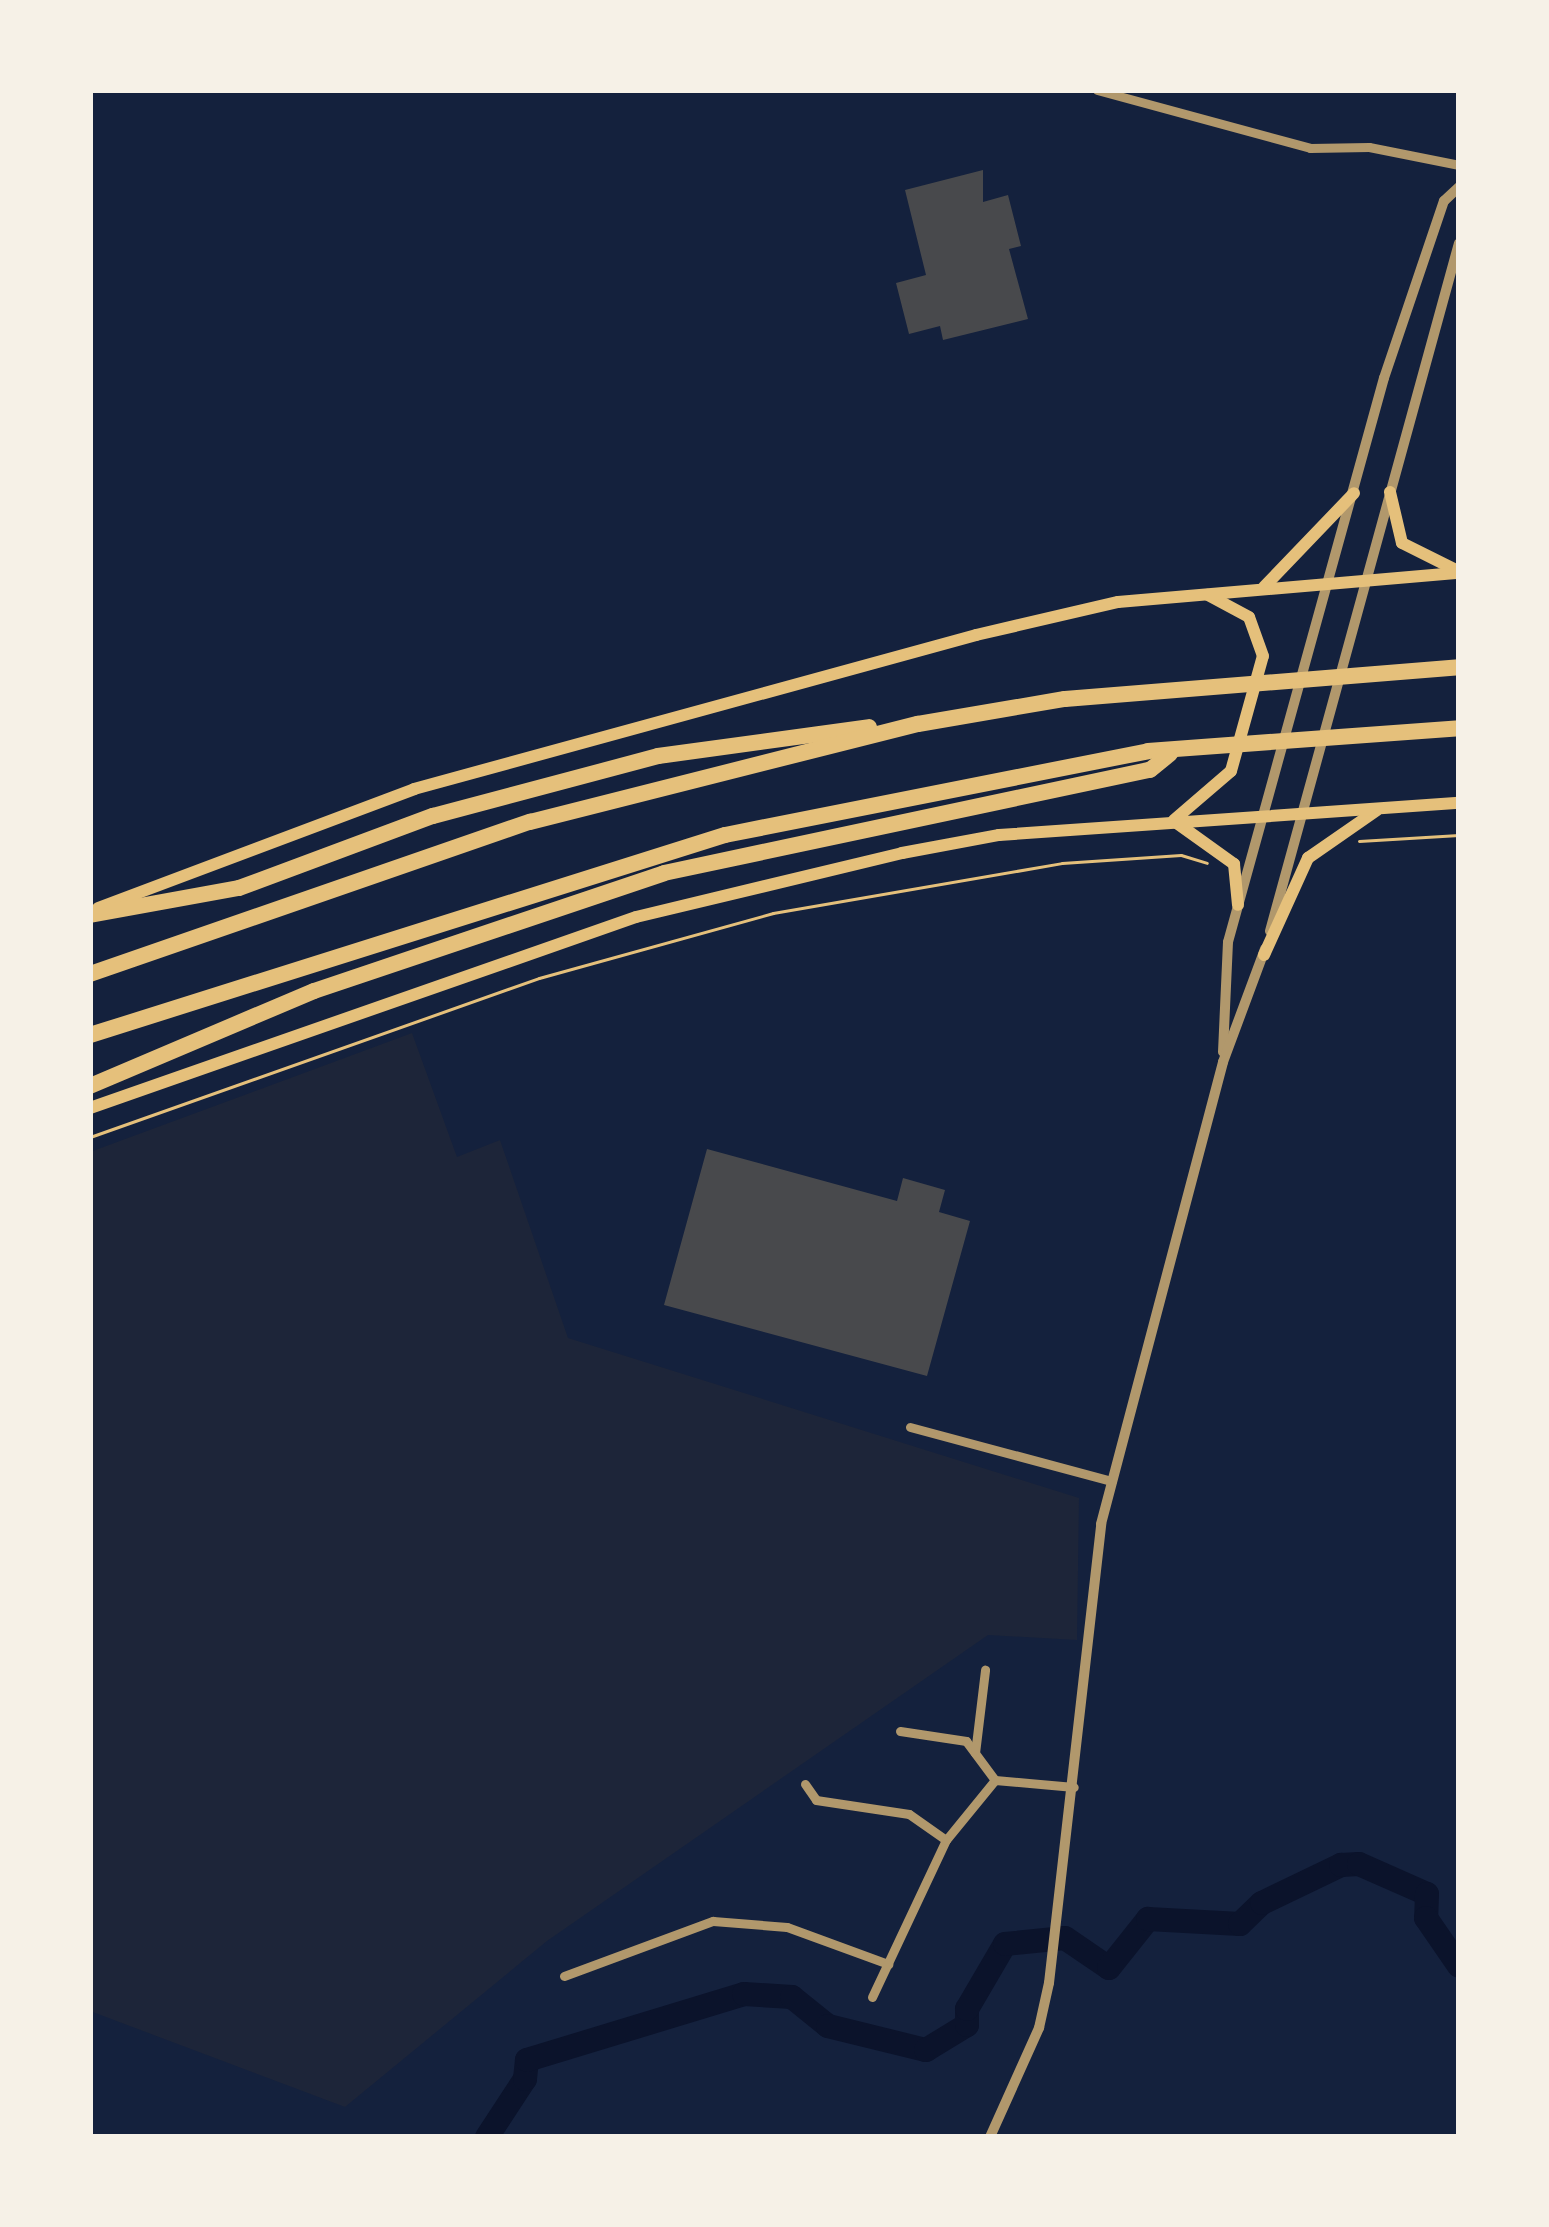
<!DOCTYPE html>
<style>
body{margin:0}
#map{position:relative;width:1549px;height:2227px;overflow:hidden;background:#14213d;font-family:"Asap Condensed",sans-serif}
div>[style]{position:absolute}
.green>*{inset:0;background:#1d2539}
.river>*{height:24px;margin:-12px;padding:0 12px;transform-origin:12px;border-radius:12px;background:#0b132b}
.building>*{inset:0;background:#48494c}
.path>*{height:3px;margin:-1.5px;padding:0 1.5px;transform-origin:1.5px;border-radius:1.5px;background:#e5c07b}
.minor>*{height:9px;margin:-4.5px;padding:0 4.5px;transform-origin:4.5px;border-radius:4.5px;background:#b1986c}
.tertiary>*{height:10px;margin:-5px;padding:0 5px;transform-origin:5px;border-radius:5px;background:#b1986c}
.secondary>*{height:12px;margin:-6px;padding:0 6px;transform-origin:6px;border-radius:6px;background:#e5c07b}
.motorway>*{height:16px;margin:-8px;padding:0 8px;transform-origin:8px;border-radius:8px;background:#e5c07b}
span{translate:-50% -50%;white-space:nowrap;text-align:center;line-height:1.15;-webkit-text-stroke:9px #f6f1e7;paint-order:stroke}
.frame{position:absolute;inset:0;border:93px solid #f6f1e7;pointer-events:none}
</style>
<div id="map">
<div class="green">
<i style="clip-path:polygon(412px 1033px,457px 1157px,500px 1140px,568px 1338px,1079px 1498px,1077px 1640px,988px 1635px,547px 1941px,345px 2107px,90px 2011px,90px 1152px)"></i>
</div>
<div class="river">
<i style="left:487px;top:2137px;width:69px;rotate:-56.8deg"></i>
<i style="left:525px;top:2079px;width:19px;rotate:-84deg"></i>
<i style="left:527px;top:2060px;width:227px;rotate:-16.9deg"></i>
<i style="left:744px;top:1994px;width:48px;rotate:3.6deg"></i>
<i style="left:792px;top:1997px;width:46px;rotate:38.9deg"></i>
<i style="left:828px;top:2026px;width:101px;rotate:13.8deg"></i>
<i style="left:926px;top:2050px;width:48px;rotate:-31.4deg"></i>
<i style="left:967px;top:2025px;width:16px;rotate:-90deg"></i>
<i style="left:967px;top:2009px;width:75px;rotate:-59.7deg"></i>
<i style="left:1005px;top:1944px;width:60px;rotate:-5.7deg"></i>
<i style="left:1065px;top:1938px;width:53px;rotate:34.3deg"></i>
<i style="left:1109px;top:1968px;width:63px;rotate:-51.5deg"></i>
<i style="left:1148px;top:1919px;width:92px;rotate:3.1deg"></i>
<i style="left:1240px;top:1924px;width:30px;rotate:-44deg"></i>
<i style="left:1262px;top:1903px;width:88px;rotate:-25.7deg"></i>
<i style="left:1341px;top:1865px;width:18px;rotate:-3deg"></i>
<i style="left:1359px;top:1864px;width:74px;rotate:23.8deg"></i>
<i style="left:1427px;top:1894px;width:24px;rotate:92deg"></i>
<i style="left:1426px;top:1918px;width:58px;rotate:55.5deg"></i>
</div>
<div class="building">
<i style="clip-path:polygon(983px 170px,983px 202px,1008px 195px,1021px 246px,1009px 249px,1028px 319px,943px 340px,940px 326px,909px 334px,896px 283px,926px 275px,905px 190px)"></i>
<i style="clip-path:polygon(707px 1149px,897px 1201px,903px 1178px,945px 1190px,939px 1212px,970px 1221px,927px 1376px,664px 1305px)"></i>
</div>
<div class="path">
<i style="left:1359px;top:841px;width:100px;rotate:-3.4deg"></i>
<i style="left:90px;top:1137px;width:476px;rotate:-19.5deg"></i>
<i style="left:539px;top:978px;width:243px;rotate:-15.5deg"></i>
<i style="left:773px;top:913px;width:293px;rotate:-9.8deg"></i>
<i style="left:1062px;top:863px;width:119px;rotate:-3.8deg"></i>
<i style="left:1181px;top:855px;width:27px;rotate:17deg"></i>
</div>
<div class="minor">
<i style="left:1097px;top:90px;width:221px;rotate:15.2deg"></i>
<i style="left:1310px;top:148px;width:59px;rotate:-1deg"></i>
<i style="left:1369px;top:147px;width:92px;rotate:11.3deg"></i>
<i style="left:910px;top:1427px;width:209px;rotate:15deg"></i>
<i style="left:900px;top:1731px;width:67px;rotate:8.6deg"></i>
<i style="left:966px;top:1741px;width:49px;rotate:53.4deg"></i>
<i style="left:975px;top:1753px;width:84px;rotate:-83.1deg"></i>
<i style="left:805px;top:1784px;width:19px;rotate:55deg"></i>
<i style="left:816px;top:1800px;width:94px;rotate:8.6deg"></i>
<i style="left:909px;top:1814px;width:45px;rotate:35.1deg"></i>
<i style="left:564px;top:1976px;width:159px;rotate:-20.3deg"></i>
<i style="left:713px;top:1921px;width:74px;rotate:4.6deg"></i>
<i style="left:787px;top:1927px;width:108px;rotate:20.1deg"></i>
<i style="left:872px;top:1997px;width:174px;rotate:-64.8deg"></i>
<i style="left:946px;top:1840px;width:77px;rotate:-50.8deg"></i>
<i style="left:995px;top:1780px;width:79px;rotate:5.1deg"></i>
</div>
<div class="tertiary">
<i style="left:1270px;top:931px;width:713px;rotate:-74.64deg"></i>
<i style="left:1223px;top:1052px;width:110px;rotate:-87.4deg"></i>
<i style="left:1228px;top:942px;width:585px;rotate:-74.54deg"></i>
<i style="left:1384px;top:378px;width:187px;rotate:-71.3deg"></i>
<i style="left:1444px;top:201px;width:21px;rotate:-43deg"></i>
<i style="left:990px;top:2137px;width:120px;rotate:-65.8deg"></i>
<i style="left:1039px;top:2028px;width:46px;rotate:-77.5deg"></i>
<i style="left:1049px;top:1983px;width:462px;rotate:-83.5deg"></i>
<i style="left:1101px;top:1524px;width:478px;rotate:-75.2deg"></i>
<i style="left:1223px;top:1062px;width:121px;rotate:-69.6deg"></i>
</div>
<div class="secondary">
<i style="left:1390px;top:492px;width:52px;rotate:76.8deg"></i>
<i style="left:1402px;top:543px;width:63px;rotate:26.6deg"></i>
<i style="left:1264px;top:587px;width:130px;rotate:-46.2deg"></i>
<i style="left:1174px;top:820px;width:75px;rotate:-40.7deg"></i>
<i style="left:1231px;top:771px;width:119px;rotate:-74.5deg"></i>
<i style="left:1263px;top:656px;width:41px;rotate:-109.7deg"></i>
<i style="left:1249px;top:617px;width:47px;rotate:-151.8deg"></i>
<i style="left:1174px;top:821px;width:74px;rotate:35.6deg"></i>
<i style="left:1234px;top:864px;width:41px;rotate:84.4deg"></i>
<i style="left:98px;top:908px;width:338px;rotate:-20.6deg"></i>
<i style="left:414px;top:789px;width:583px;rotate:-15.32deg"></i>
<i style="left:976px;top:635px;width:146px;rotate:-13.1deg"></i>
<i style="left:1118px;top:602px;width:342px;rotate:-4.9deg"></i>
<i style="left:1264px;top:955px;width:107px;rotate:-65.6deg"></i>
<i style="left:1308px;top:858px;width:84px;rotate:-34.8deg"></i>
<i style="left:90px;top:1108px;width:578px;rotate:-19.28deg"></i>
<i style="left:636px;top:917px;width:274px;rotate:-13.5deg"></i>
<i style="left:902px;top:853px;width:99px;rotate:-10.5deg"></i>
<i style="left:999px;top:835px;width:461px;rotate:-4deg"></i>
</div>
<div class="motorway">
<i style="left:90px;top:915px;width:151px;rotate:-10.3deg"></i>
<i style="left:239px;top:888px;width:207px;rotate:-20.4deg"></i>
<i style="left:433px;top:816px;width:233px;rotate:-14.9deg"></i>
<i style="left:658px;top:756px;width:213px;rotate:-7.8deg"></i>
<i style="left:90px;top:974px;width:466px;rotate:-19.1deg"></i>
<i style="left:530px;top:822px;width:400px;rotate:-14.2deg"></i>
<i style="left:918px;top:724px;width:149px;rotate:-9.7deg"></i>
<i style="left:1065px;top:699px;width:395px;rotate:-4.6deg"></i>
<i style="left:90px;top:1035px;width:666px;rotate:-17.48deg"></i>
<i style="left:725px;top:835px;width:431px;rotate:-11.2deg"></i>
<i style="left:1148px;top:751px;width:312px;rotate:-4.2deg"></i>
<i style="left:90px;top:1086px;width:243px;rotate:-23deg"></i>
<i style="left:314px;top:991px;width:369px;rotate:-18.6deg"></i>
<i style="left:664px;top:873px;width:497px;rotate:-12deg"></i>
<i style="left:1150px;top:770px;width:26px;rotate:-39deg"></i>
</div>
<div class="frame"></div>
</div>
